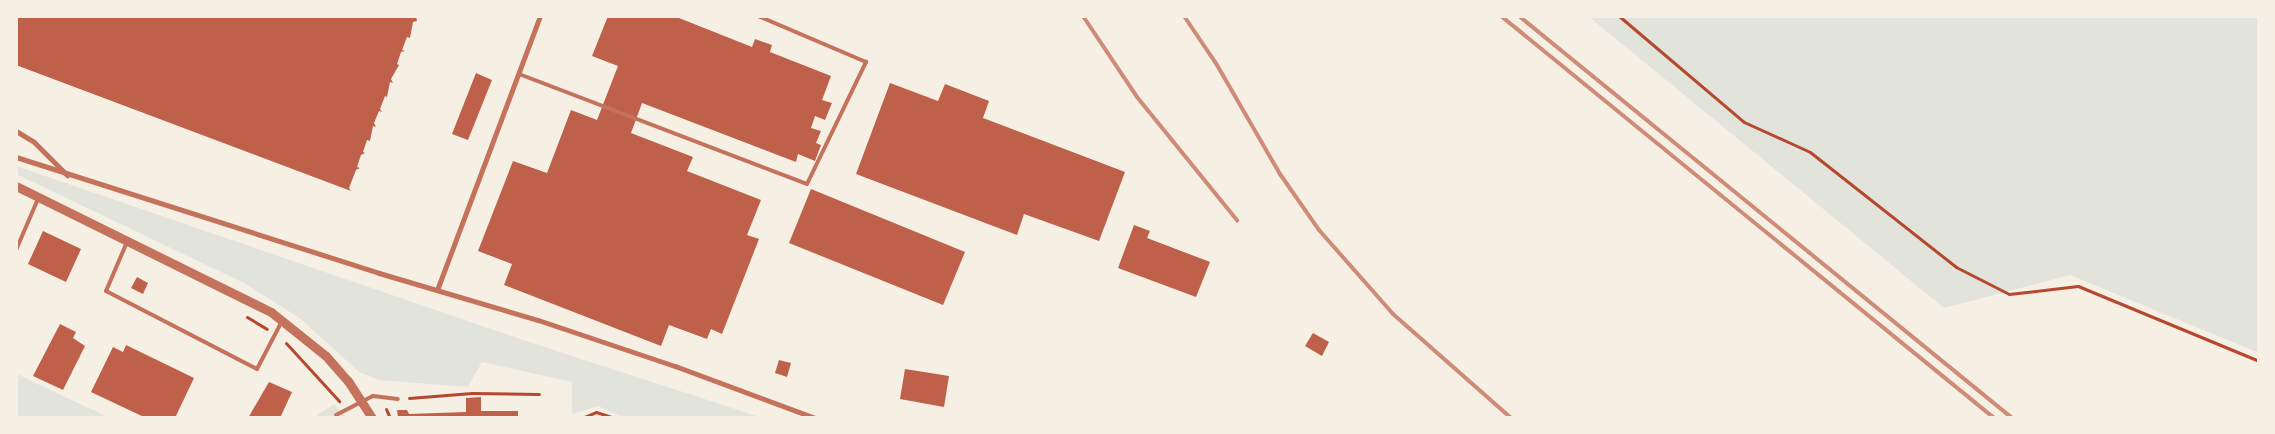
<!DOCTYPE html>
<style>
body{margin:0}
#map{position:relative;width:2275px;height:434px;overflow:hidden;background:#f6efe4;font-family:"DM Sans",sans-serif}
div>[style]{position:absolute}
.green>*{inset:0;background:#e2e4dc}
.building>*{inset:0;background:#bf614a}
.path>*{height:3px;margin:-1.5px;padding:0 1.5px;transform-origin:1.5px;border-radius:1.5px;background:#b5482f}
.service>*{height:4px;margin:-2px;padding:0 2px;transform-origin:2px;border-radius:2px;background:#c5725c}
.minor>*{height:5px;margin:-2.5px;padding:0 2.5px;transform-origin:2.5px;border-radius:2.5px;background:#c5725c}
.tertiary>*{height:9px;margin:-4.5px;padding:0 4.5px;transform-origin:4.5px;border-radius:4.5px;background:#c5725c}
.rail>*{height:4px;margin:-2px;padding:0 2px;transform-origin:2px;border-radius:2px;background:#cf8b77}
span{translate:-50% -50%;white-space:nowrap;text-align:center;line-height:1.15;-webkit-text-stroke:5px #f6efe4;paint-order:stroke}
.frame{position:absolute;inset:0;border:18px solid #f6efe4;pointer-events:none}
</style>
<div id="map">
<div class="green">
<i style="clip-path:polygon(1588px 16px,2259px 16px,2259px 353px,2070px 275px,1944px 308px)"></i>
<i style="clip-path:polygon(16px 166px,523px 340px,763px 418px,624px 418px,598px 406px,572px 414px,572px 382px,482px 362px,468px 387px,379px 380px,359px 372px,301px 319px,244px 283px,16px 174px)"></i>
<i style="clip-path:polygon(16px 373px,27px 379px,110px 418px,16px 418px)"></i>
<i style="clip-path:polygon(334px 404px,347px 418px,313px 418px)"></i>
</div>
<div class="building">
<i style="clip-path:polygon(16px 16px,416px 16px,417px 21px,413px 22px,410px 38px,407px 37px,402px 50px,405px 51px,401px 52px,397px 64px,399px 65px,391px 79px,393px 83px,390px 82px,387px 97px,385px 96px,380px 109px,382px 112px,379px 111px,374px 123px,376px 127px,373px 126px,370px 141px,367px 140px,363px 152px,365px 153px,361px 155px,357px 167px,360px 168px,356px 170px,349px 188px,351px 191px,16px 65px)"></i>
<i style="clip-path:polygon(608px 16px,674px 16px,752px 47px,755px 39px,772px 45px,770px 52px,831px 76px,822px 100px,832px 103px,825px 120px,815px 116px,811px 128px,821px 131px,816px 143px,821px 145px,815px 161px,798px 154px,796px 162px,642px 103px,631px 133px,693px 157px,687px 171px,761px 200px,747px 235px,759px 239px,722px 334px,711px 329px,707px 339px,669px 325px,661px 346px,504px 285px,512px 264px,478px 251px,513px 161px,547px 173px,571px 110px,597px 120px,618px 66px,592px 56px)"></i>
<i style="clip-path:polygon(476px 73px,492px 80px,468px 140px,452px 134px)"></i>
<i style="clip-path:polygon(890px 83px,938px 101px,945px 84px,989px 101px,983px 118px,1125px 172px,1099px 241px,1024px 214px,1017px 235px,856px 174px)"></i>
<i style="clip-path:polygon(811px 189px,965px 252px,943px 305px,789px 243px)"></i>
<i style="clip-path:polygon(1134px 225px,1150px 231px,1147px 238px,1210px 262px,1196px 297px,1118px 268px)"></i>
<i style="clip-path:polygon(43px 231px,81px 249px,66px 282px,28px 264px)"></i>
<i style="clip-path:polygon(137px 277px,148px 283px,143px 294px,131px 288px)"></i>
<i style="clip-path:polygon(60px 324px,76px 332px,73px 338px,85px 346px,63px 390px,33px 376px)"></i>
<i style="clip-path:polygon(1313px 333px,1329px 342px,1322px 356px,1305px 346px)"></i>
<i style="clip-path:polygon(126px 345px,194px 378px,175px 418px,146px 418px,91px 392px,113px 347px,123px 352px)"></i>
<i style="clip-path:polygon(779px 360px,791px 363px,787px 377px,775px 373px)"></i>
<i style="clip-path:polygon(905px 369px,949px 376px,944px 407px,900px 399px)"></i>
<i style="clip-path:polygon(269px 382px,292px 392px,280px 418px,248px 418px)"></i>
<i style="clip-path:polygon(481px 397px,481px 411px,518px 411px,518px 418px,398px 418px,397px 410px,407px 410px,409px 414px,466px 412px,466px 398px)"></i>
</div>
<div class="path">
<i style="left:1619px;top:16px;width:164px;rotate:40.3deg"></i>
<i style="left:1744px;top:122px;width:72px;rotate:24.4deg"></i>
<i style="left:1810px;top:152px;width:186px;rotate:38.2deg"></i>
<i style="left:1956px;top:267px;width:59px;rotate:27deg"></i>
<i style="left:2009px;top:294px;width:69px;rotate:-6.6deg"></i>
<i style="left:2078px;top:286px;width:196px;rotate:22.5deg"></i>
<i style="left:247px;top:317px;width:23px;rotate:31deg"></i>
<i style="left:286px;top:343px;width:79px;rotate:47.6deg"></i>
<i style="left:409px;top:398px;width:63px;rotate:-4.5deg"></i>
<i style="left:472px;top:393px;width:67px;rotate:0.9deg"></i>
<i style="left:386px;top:409px;width:10px;rotate:66deg"></i>
<i style="left:582px;top:418px;width:15px;rotate:-23deg"></i>
<i style="left:596px;top:412px;width:20px;rotate:18deg"></i>
</div>
<div class="service">
<i style="left:519px;top:74px;width:308px;rotate:20.9deg"></i>
<i style="left:807px;top:184px;width:136px;rotate:-64.2deg"></i>
<i style="left:866px;top:62px;width:117px;rotate:-156.9deg"></i>
<i style="left:127px;top:242px;width:53px;rotate:113.2deg"></i>
<i style="left:106px;top:291px;width:170px;rotate:27.3deg"></i>
<i style="left:257px;top:369px;width:54px;rotate:-62.5deg"></i>
<i style="left:16px;top:250px;width:56px;rotate:-66.7deg"></i>
<i style="left:336px;top:415px;width:42px;rotate:-27.2deg"></i>
<i style="left:373px;top:396px;width:25px;rotate:7deg"></i>
</div>
<div class="minor">
<i style="left:16px;top:131px;width:21px;rotate:31deg"></i>
<i style="left:34px;top:142px;width:47px;rotate:45deg"></i>
<i style="left:16px;top:157px;width:381px;rotate:17.7deg"></i>
<i style="left:379px;top:273px;width:166px;rotate:16.5deg"></i>
<i style="left:538px;top:320px;width:145px;rotate:18.6deg"></i>
<i style="left:675px;top:366px;width:149px;rotate:20.4deg"></i>
<i style="left:437px;top:290px;width:293px;rotate:-69.4deg"></i>
</div>
<div class="tertiary">
<i style="left:16px;top:186px;width:284px;rotate:26.3deg"></i>
<i style="left:271px;top:312px;width:70px;rotate:38.7deg"></i>
<i style="left:326px;top:356px;width:33px;rotate:49deg"></i>
<i style="left:348px;top:381px;width:44px;rotate:57deg"></i>
</div>
<div class="rail">
<i style="left:1083px;top:16px;width:97px;rotate:56.3deg"></i>
<i style="left:1137px;top:97px;width:159px;rotate:50.9deg"></i>
<i style="left:1184px;top:16px;width:59px;rotate:56deg"></i>
<i style="left:1217px;top:65px;width:126px;rotate:60deg"></i>
<i style="left:1280px;top:174px;width:68px;rotate:55.1deg"></i>
<i style="left:1319px;top:230px;width:112px;rotate:48.6deg"></i>
<i style="left:1393px;top:314px;width:157px;rotate:41.4deg"></i>
<i style="left:1501px;top:16px;width:636px;rotate:39.19deg"></i>
<i style="left:1519px;top:16px;width:636px;rotate:39.19deg"></i>
</div>
<div class="frame"></div>
</div>
